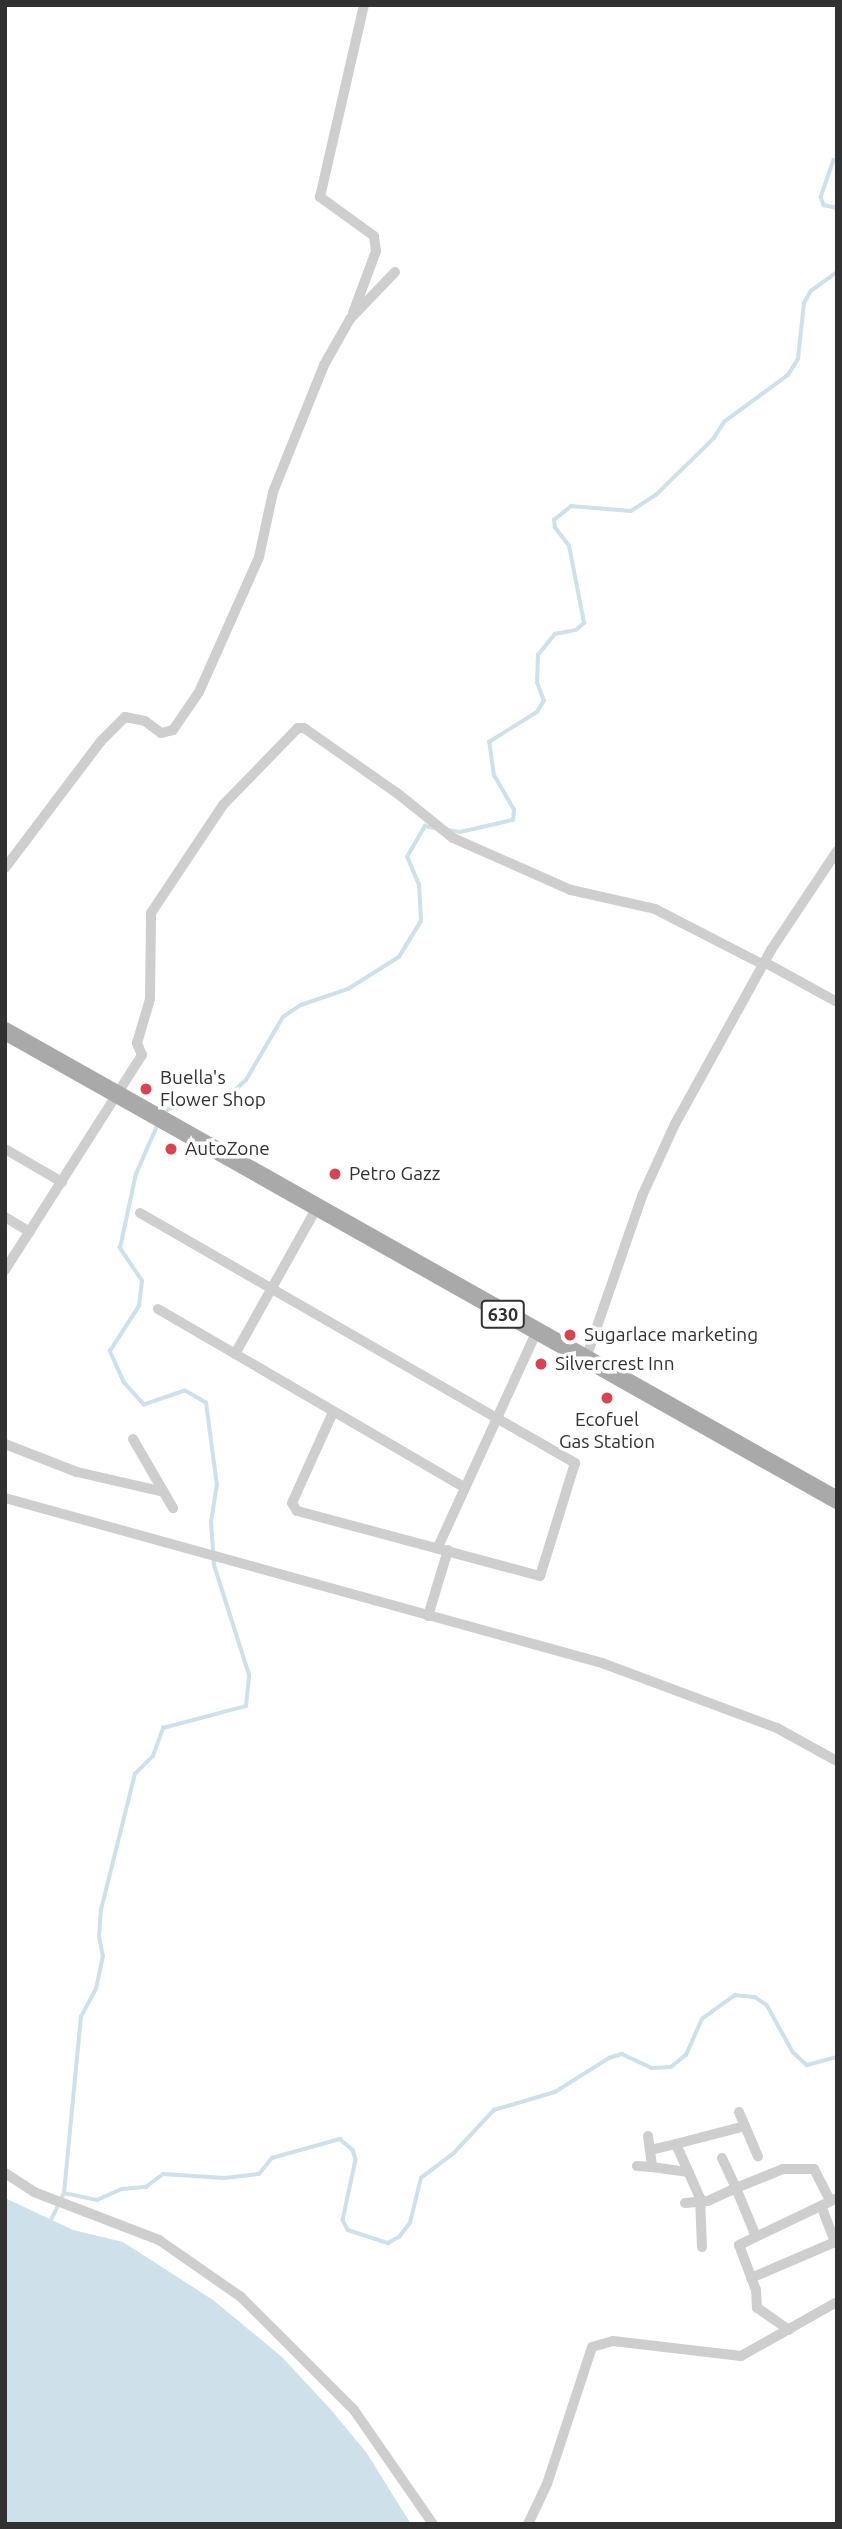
<!DOCTYPE html>
<style>
body{margin:0}
#map{position:relative;width:842px;height:2529px;overflow:hidden;background:#fff;font-family:Ubuntu,sans-serif}
div>[style]{position:absolute}
.water>*{inset:0;background:#cee0ea}
.stream>*{height:3.5px;margin:-1.75px;padding:0 1.75px;transform-origin:1.75px;border-radius:1.75px;background:#cee0ea}
.minor>*{height:10px;margin:-5px;padding:0 5px;transform-origin:5px;border-radius:5px;background:#cecece}
.primary>*{height:18px;margin:-9px;padding:0 9px;transform-origin:9px;border-radius:9px;background:#a9a9a9}
.dots>*{width:19px;height:19px;translate:-50% -50%;box-sizing:border-box;border:4px solid #fff;border-radius:50%}
span{translate:-50% -50%;white-space:nowrap;text-align:center;line-height:1.15;-webkit-text-stroke:7px #fff;paint-order:stroke}
.shield-label span{padding:2px 5px;background:#fff;border:2px solid;border-radius:5px;-webkit-text-stroke-width:0}
.shield-label{font-size:18px;color:#313131;font-weight:700}
.poi-label{font-size:19px;color:#313131}
.left{translate:0 -50%;text-align:left}
.frame{position:absolute;inset:0;border:7px solid #313131;pointer-events:none}
</style>
<div id="map">
<div class="water">
<i style="clip-path:polygon(5px 2198px,73px 2230px,123px 2242px,213px 2300px,282px 2357px,332px 2411px,366px 2452px,411px 2524px,5px 2524px)"></i>
</div>
<div class="stream">
<i style="left:834px;top:160px;width:39px;rotate:109deg"></i>
<i style="left:821px;top:197px;width:9px;rotate:69deg"></i>
<i style="left:824px;top:205px;width:13px;rotate:13deg"></i>
<i style="left:448px;top:830px;width:12px;rotate:9deg"></i>
<i style="left:460px;top:832px;width:54px;rotate:-12.8deg"></i>
<i style="left:513px;top:820px;width:10px;rotate:-84deg"></i>
<i style="left:514px;top:810px;width:39px;rotate:-120deg"></i>
<i style="left:494px;top:776px;width:34px;rotate:-98deg"></i>
<i style="left:489px;top:742px;width:57px;rotate:-32deg"></i>
<i style="left:537px;top:712px;width:13px;rotate:-58deg"></i>
<i style="left:544px;top:701px;width:19px;rotate:-111deg"></i>
<i style="left:537px;top:683px;width:28px;rotate:-88deg"></i>
<i style="left:538px;top:655px;width:27px;rotate:-51deg"></i>
<i style="left:555px;top:634px;width:21px;rotate:-11deg"></i>
<i style="left:576px;top:630px;width:11px;rotate:-41deg"></i>
<i style="left:584px;top:623px;width:78px;rotate:-101deg"></i>
<i style="left:569px;top:546px;width:23px;rotate:-128deg"></i>
<i style="left:555px;top:528px;width:8px;rotate:-97deg"></i>
<i style="left:554px;top:520px;width:22px;rotate:-39deg"></i>
<i style="left:571px;top:506px;width:60px;rotate:4.8deg"></i>
<i style="left:631px;top:511px;width:30px;rotate:-33deg"></i>
<i style="left:656px;top:495px;width:81px;rotate:-44.5deg"></i>
<i style="left:714px;top:438px;width:19px;rotate:-58deg"></i>
<i style="left:724px;top:422px;width:79px;rotate:-36.3deg"></i>
<i style="left:788px;top:375px;width:19px;rotate:-58deg"></i>
<i style="left:798px;top:359px;width:56px;rotate:-83.9deg"></i>
<i style="left:804px;top:303px;width:14px;rotate:-60deg"></i>
<i style="left:811px;top:291px;width:32px;rotate:-36deg"></i>
<i style="left:164px;top:1114px;width:6px;rotate:-51deg"></i>
<i style="left:168px;top:1109px;width:67px;rotate:-14.7deg"></i>
<i style="left:233px;top:1092px;width:18px;rotate:-43deg"></i>
<i style="left:246px;top:1080px;width:73px;rotate:-59.6deg"></i>
<i style="left:283px;top:1017px;width:22px;rotate:-34deg"></i>
<i style="left:301px;top:1005px;width:50px;rotate:-18.8deg"></i>
<i style="left:348px;top:989px;width:60px;rotate:-32.1deg"></i>
<i style="left:399px;top:957px;width:42px;rotate:-58.6deg"></i>
<i style="left:421px;top:921px;width:36px;rotate:-93deg"></i>
<i style="left:419px;top:885px;width:30px;rotate:-113deg"></i>
<i style="left:407px;top:857px;width:36px;rotate:-60deg"></i>
<i style="left:425px;top:826px;width:9px;rotate:13deg"></i>
<i style="left:64px;top:2193px;width:34px;rotate:12deg"></i>
<i style="left:97px;top:2200px;width:27px;rotate:-24deg"></i>
<i style="left:122px;top:2189px;width:24px;rotate:-5deg"></i>
<i style="left:146px;top:2187px;width:21px;rotate:-37deg"></i>
<i style="left:163px;top:2174px;width:62px;rotate:3.7deg"></i>
<i style="left:225px;top:2178px;width:34px;rotate:-7deg"></i>
<i style="left:259px;top:2174px;width:21px;rotate:-51deg"></i>
<i style="left:272px;top:2158px;width:71px;rotate:-15.6deg"></i>
<i style="left:340px;top:2139px;width:17px;rotate:40deg"></i>
<i style="left:353px;top:2150px;width:10px;rotate:73deg"></i>
<i style="left:356px;top:2160px;width:61px;rotate:102.2deg"></i>
<i style="left:343px;top:2220px;width:11px;rotate:63deg"></i>
<i style="left:348px;top:2230px;width:42px;rotate:18deg"></i>
<i style="left:388px;top:2243px;width:13px;rotate:-29deg"></i>
<i style="left:399px;top:2237px;width:18px;rotate:-52deg"></i>
<i style="left:410px;top:2223px;width:46px;rotate:-76.3deg"></i>
<i style="left:421px;top:2178px;width:41px;rotate:-37.1deg"></i>
<i style="left:454px;top:2153px;width:59px;rotate:-47.1deg"></i>
<i style="left:494px;top:2110px;width:64px;rotate:-16.4deg"></i>
<i style="left:555px;top:2092px;width:64px;rotate:-32.2deg"></i>
<i style="left:609px;top:2058px;width:14px;rotate:-17deg"></i>
<i style="left:622px;top:2054px;width:33px;rotate:25deg"></i>
<i style="left:652px;top:2068px;width:19px;rotate:-3deg"></i>
<i style="left:671px;top:2067px;width:19px;rotate:-39deg"></i>
<i style="left:686px;top:2055px;width:39px;rotate:-66deg"></i>
<i style="left:702px;top:2019px;width:41px;rotate:-36deg"></i>
<i style="left:735px;top:1995px;width:20px;rotate:6deg"></i>
<i style="left:755px;top:1997px;width:14px;rotate:34deg"></i>
<i style="left:767px;top:2005px;width:54px;rotate:61deg"></i>
<i style="left:793px;top:2052px;width:19px;rotate:43deg"></i>
<i style="left:807px;top:2065px;width:31px;rotate:-15deg"></i>
<i style="left:51px;top:2220px;width:30px;rotate:-64deg"></i>
<i style="left:64px;top:2193px;width:177px;rotate:-84.5deg"></i>
<i style="left:81px;top:2017px;width:32px;rotate:-62deg"></i>
<i style="left:96px;top:1989px;width:33px;rotate:-78deg"></i>
<i style="left:103px;top:1957px;width:20px;rotate:-101deg"></i>
<i style="left:99px;top:1937px;width:27px;rotate:-86deg"></i>
<i style="left:101px;top:1910px;width:140px;rotate:-76deg"></i>
<i style="left:135px;top:1774px;width:25px;rotate:-45deg"></i>
<i style="left:153px;top:1756px;width:30px;rotate:-70deg"></i>
<i style="left:163px;top:1728px;width:86px;rotate:-14.8deg"></i>
<i style="left:246px;top:1706px;width:31px;rotate:-84deg"></i>
<i style="left:249px;top:1675px;width:115px;rotate:-107.7deg"></i>
<i style="left:214px;top:1565px;width:43px;rotate:-94deg"></i>
<i style="left:211px;top:1522px;width:36px;rotate:-81deg"></i>
<i style="left:217px;top:1486px;width:84px;rotate:-97.5deg"></i>
<i style="left:206px;top:1403px;width:24px;rotate:-150deg"></i>
<i style="left:185px;top:1391px;width:43px;rotate:161.1deg"></i>
<i style="left:144px;top:1405px;width:30px;rotate:-132deg"></i>
<i style="left:124px;top:1383px;width:35px;rotate:-114deg"></i>
<i style="left:110px;top:1351px;width:54px;rotate:-57.2deg"></i>
<i style="left:139px;top:1306px;width:25px;rotate:-83deg"></i>
<i style="left:142px;top:1281px;width:40px;rotate:-124deg"></i>
<i style="left:120px;top:1248px;width:76px;rotate:-77.8deg"></i>
<i style="left:136px;top:1174px;width:55px;rotate:-66.3deg"></i>
</div>
<div class="minor">
<i style="left:353px;top:313px;width:66px;rotate:-69.6deg"></i>
<i style="left:376px;top:251px;width:15px;rotate:-98deg"></i>
<i style="left:374px;top:236px;width:67px;rotate:-144.2deg"></i>
<i style="left:320px;top:197px;width:197px;rotate:-77.1deg"></i>
<i style="left:5px;top:868px;width:159px;rotate:-52.9deg"></i>
<i style="left:101px;top:741px;width:34px;rotate:-45deg"></i>
<i style="left:125px;top:717px;width:20px;rotate:11deg"></i>
<i style="left:145px;top:721px;width:20px;rotate:37deg"></i>
<i style="left:161px;top:733px;width:12px;rotate:-14deg"></i>
<i style="left:173px;top:730px;width:46px;rotate:-55.6deg"></i>
<i style="left:199px;top:692px;width:148px;rotate:-66deg"></i>
<i style="left:259px;top:557px;width:66px;rotate:-77.8deg"></i>
<i style="left:273px;top:492px;width:137px;rotate:-68.1deg"></i>
<i style="left:324px;top:365px;width:53px;rotate:-60.5deg"></i>
<i style="left:350px;top:319px;width:65px;rotate:-46.2deg"></i>
<i style="left:764px;top:962px;width:83px;rotate:28.7deg"></i>
<i style="left:5px;top:1149px;width:66px;rotate:30.1deg"></i>
<i style="left:140px;top:1213px;width:502px;rotate:29.89deg"></i>
<i style="left:575px;top:1463px;width:118px;rotate:107.2deg"></i>
<i style="left:540px;top:1576px;width:252px;rotate:-165deg"></i>
<i style="left:297px;top:1511px;width:9px;rotate:-122deg"></i>
<i style="left:292px;top:1503px;width:100px;rotate:-65.7deg"></i>
<i style="left:5px;top:1217px;width:29px;rotate:31deg"></i>
<i style="left:5px;top:1270px;width:255px;rotate:-57.5deg"></i>
<i style="left:142px;top:1055px;width:13px;rotate:-113deg"></i>
<i style="left:137px;top:1043px;width:46px;rotate:-73.5deg"></i>
<i style="left:150px;top:999px;width:86px;rotate:-89.3deg"></i>
<i style="left:151px;top:913px;width:130px;rotate:-56.3deg"></i>
<i style="left:223px;top:805px;width:107px;rotate:-45.8deg"></i>
<i style="left:298px;top:728px;width:6px"></i>
<i style="left:304px;top:728px;width:113px;rotate:35deg"></i>
<i style="left:397px;top:793px;width:72px;rotate:38.8deg"></i>
<i style="left:453px;top:838px;width:129px;rotate:23.8deg"></i>
<i style="left:571px;top:890px;width:86px;rotate:12.7deg"></i>
<i style="left:655px;top:909px;width:120px;rotate:27.2deg"></i>
<i style="left:158px;top:1309px;width:355px;rotate:30.2deg"></i>
<i style="left:235px;top:1354px;width:166px;rotate:-60.8deg"></i>
<i style="left:585px;top:1361px;width:175px;rotate:-70.9deg"></i>
<i style="left:642px;top:1196px;width:79px;rotate:-65.4deg"></i>
<i style="left:675px;top:1124px;width:199px;rotate:-61.1deg"></i>
<i style="left:771px;top:950px;width:119px;rotate:-56.3deg"></i>
<i style="left:133px;top:1439px;width:80px;rotate:59.9deg"></i>
<i style="left:5px;top:1444px;width:77px;rotate:21.3deg"></i>
<i style="left:77px;top:1472px;width:89px;rotate:12.9deg"></i>
<i style="left:5px;top:1498px;width:619px;rotate:15.45deg"></i>
<i style="left:602px;top:1663px;width:187px;rotate:20.4deg"></i>
<i style="left:777px;top:1728px;width:68px;rotate:28.8deg"></i>
<i style="left:438px;top:1547px;width:235px;rotate:-65.4deg"></i>
<i style="left:428px;top:1616px;width:69px;rotate:-73.1deg"></i>
<i style="left:739px;top:2112px;width:15px;rotate:67deg"></i>
<i style="left:648px;top:2136px;width:14px;rotate:82deg"></i>
<i style="left:676px;top:2144px;width:27px;rotate:167deg"></i>
<i style="left:650px;top:2150px;width:17px;rotate:83deg"></i>
<i style="left:652px;top:2167px;width:37px;rotate:8deg"></i>
<i style="left:722px;top:2158px;width:33px;rotate:65deg"></i>
<i style="left:736px;top:2188px;width:51px;rotate:-22deg"></i>
<i style="left:783px;top:2169px;width:31px"></i>
<i style="left:814px;top:2169px;width:36px;rotate:63deg"></i>
<i style="left:637px;top:2166px;width:15px;rotate:4deg"></i>
<i style="left:5px;top:2173px;width:35px;rotate:33deg"></i>
<i style="left:34px;top:2192px;width:134px;rotate:21deg"></i>
<i style="left:159px;top:2240px;width:100px;rotate:34.8deg"></i>
<i style="left:241px;top:2297px;width:160px;rotate:45deg"></i>
<i style="left:354px;top:2410px;width:139px;rotate:55.3deg"></i>
<i style="left:685px;top:2203px;width:23px;rotate:-5deg"></i>
<i style="left:708px;top:2201px;width:31px;rotate:-25deg"></i>
<i style="left:736px;top:2188px;width:50px;rotate:67.6deg"></i>
<i style="left:702px;top:2247px;width:49px;rotate:-92.3deg"></i>
<i style="left:700px;top:2198px;width:59px;rotate:-114deg"></i>
<i style="left:676px;top:2144px;width:71px;rotate:-14.6deg"></i>
<i style="left:745px;top:2126px;width:33px;rotate:67deg"></i>
<i style="left:751px;top:2278px;width:91px;rotate:-23.2deg"></i>
<i style="left:835px;top:2242px;width:39px;rotate:-111deg"></i>
<i style="left:789px;top:2330px;width:39px;rotate:-145deg"></i>
<i style="left:757px;top:2308px;width:18px;rotate:-93deg"></i>
<i style="left:756px;top:2290px;width:48px;rotate:-110.7deg"></i>
<i style="left:739px;top:2245px;width:109px;rotate:-25.6deg"></i>
<i style="left:528px;top:2524px;width:44px;rotate:-64.6deg"></i>
<i style="left:547px;top:2484px;width:144px;rotate:-71.8deg"></i>
<i style="left:592px;top:2347px;width:22px;rotate:-16deg"></i>
<i style="left:613px;top:2341px;width:129px;rotate:6.7deg"></i>
<i style="left:741px;top:2356px;width:110px;rotate:-29.4deg"></i>
</div>
<div class="primary">
<i style="left:5px;top:1031px;width:955px;rotate:29.41deg"></i>
</div>
<div class="dots">
<i style="left:146px;top:1089px;background:#d9424f"></i>
<i style="left:171px;top:1149px;background:#d9424f"></i>
<i style="left:335px;top:1174px;background:#d9424f"></i>
<i style="left:570px;top:1335px;background:#d9424f"></i>
<i style="left:541px;top:1364px;background:#d9424f"></i>
<i style="left:607px;top:1398px;background:#d9424f"></i>
</div>
<div class="shield-label">
<span style="left:503px;top:1314px">630</span>
</div>
<div class="poi-label">
<span class="left" style="left:160px;top:1089px">Buella's<br>Flower Shop</span>
<span class="left" style="left:185px;top:1149px">AutoZone</span>
<span class="left" style="left:349px;top:1174px">Petro Gazz</span>
<span class="left" style="left:584px;top:1335px">Sugarlace marketing</span>
<span class="left" style="left:555px;top:1364px">Silvercrest Inn</span>
<span style="left:607px;top:1431px">Ecofuel<br>Gas Station</span>
</div>
<div class="frame"></div>
</div>
